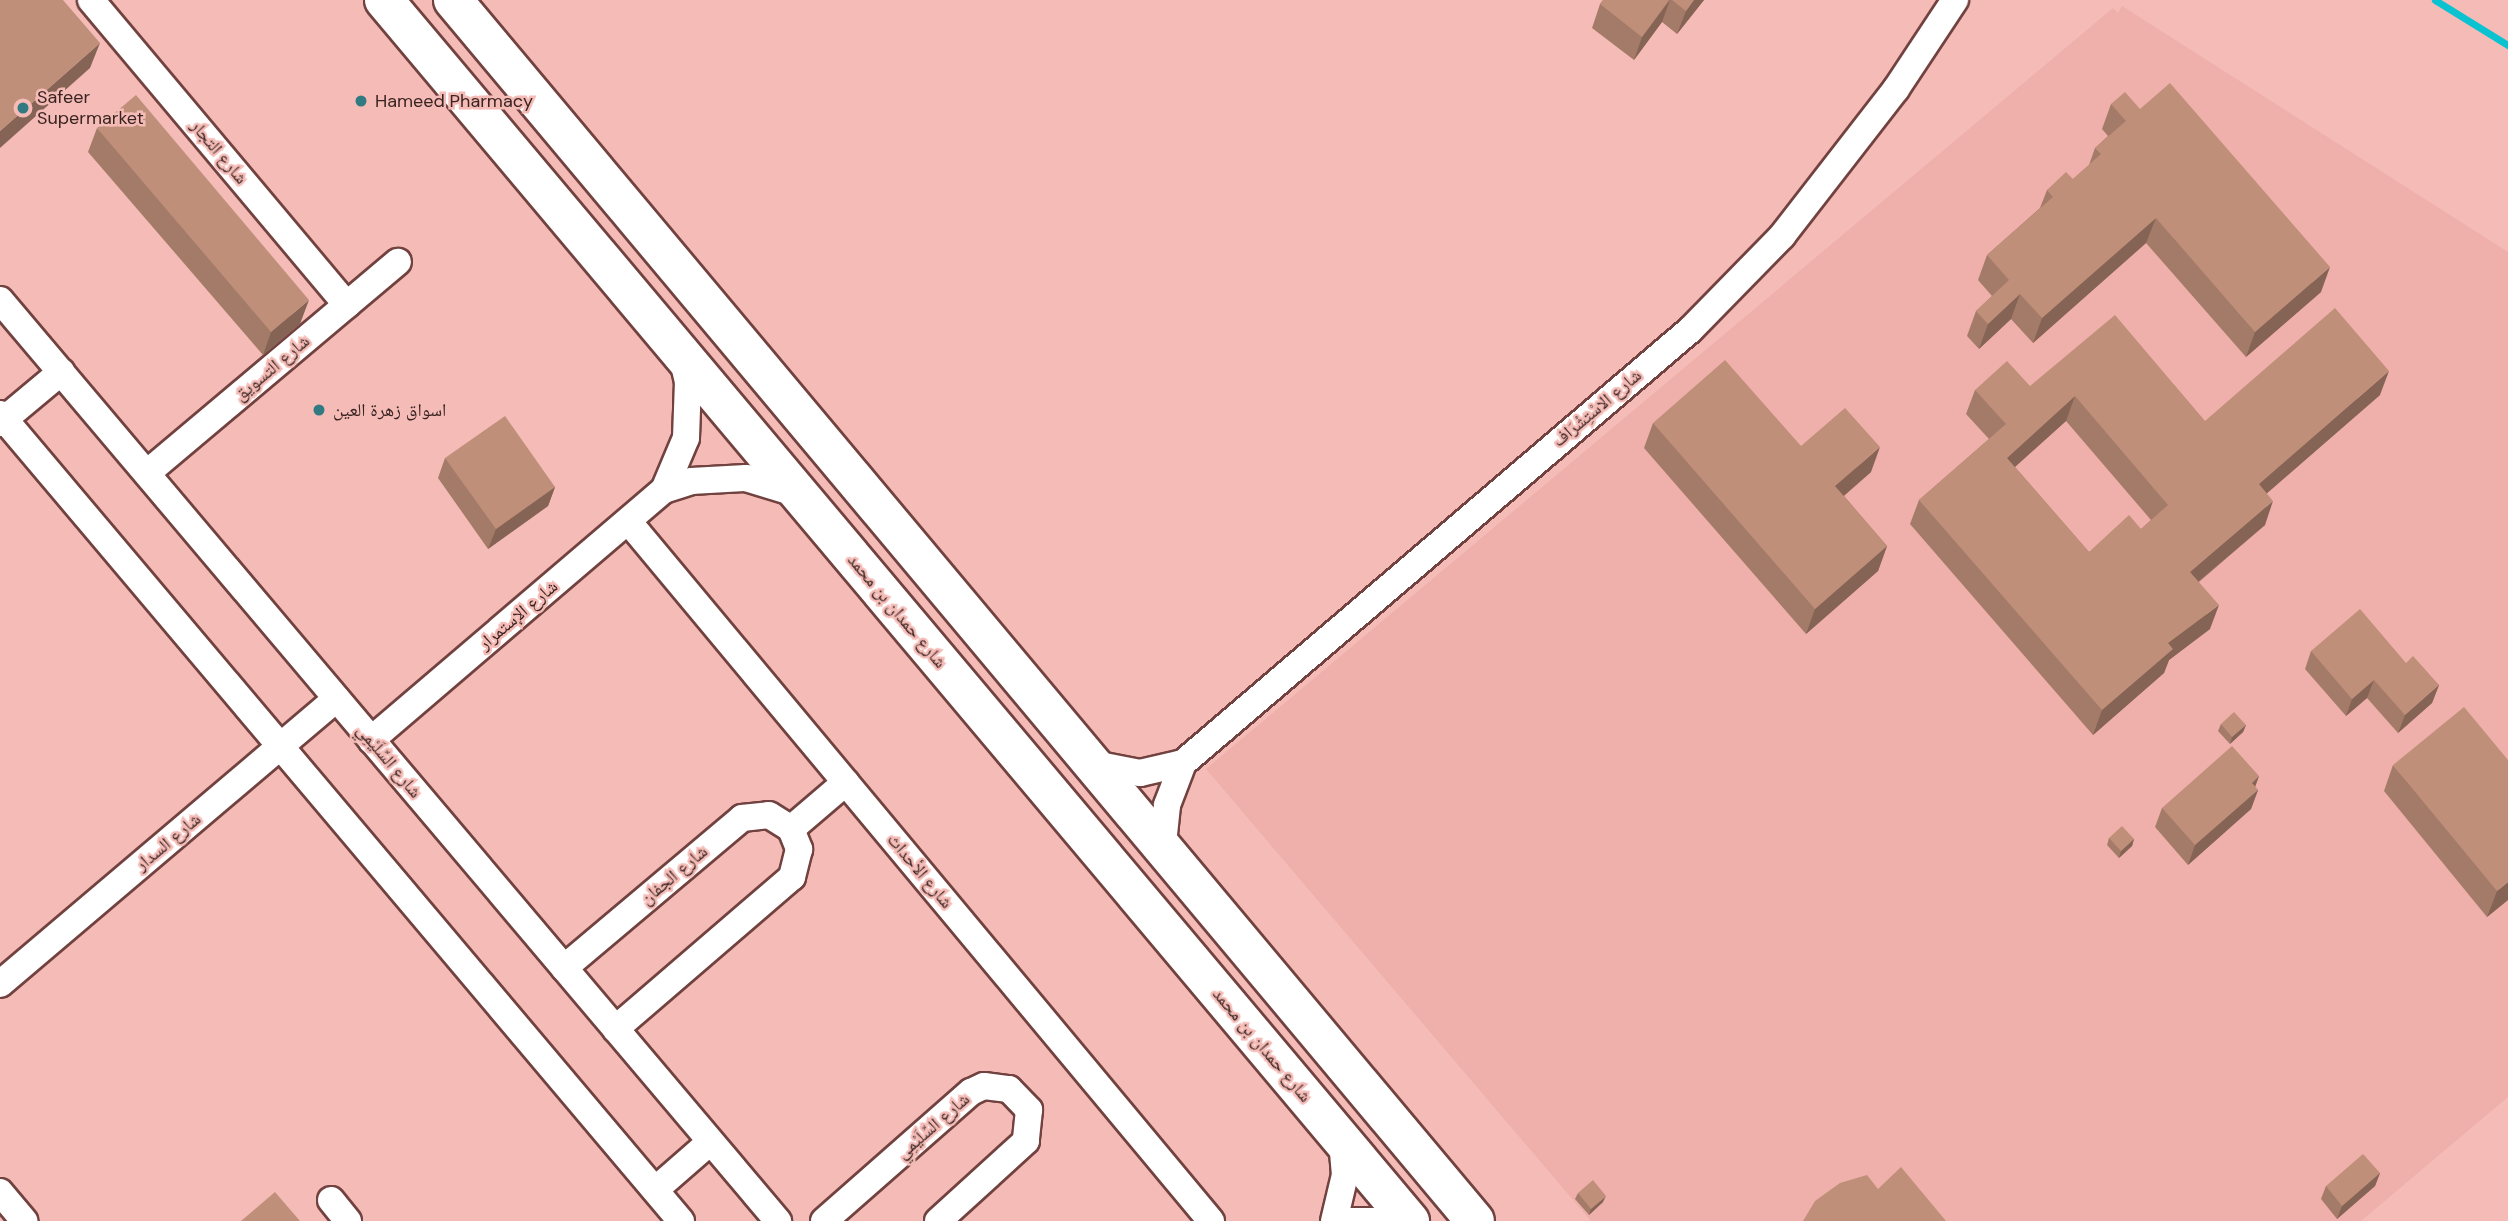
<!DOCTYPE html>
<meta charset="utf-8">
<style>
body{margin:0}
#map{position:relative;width:2508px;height:1221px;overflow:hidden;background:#f5bcb7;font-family:"DM Sans","Noto Naskh Arabic",sans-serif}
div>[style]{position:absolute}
.built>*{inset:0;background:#efafaa}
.stream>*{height:7px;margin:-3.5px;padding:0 3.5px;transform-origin:3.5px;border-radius:3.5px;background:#0ac2d0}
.roads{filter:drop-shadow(2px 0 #71423f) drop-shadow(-2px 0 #71423f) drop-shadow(0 2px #71423f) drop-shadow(0 -2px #71423f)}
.street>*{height:26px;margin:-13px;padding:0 13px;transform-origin:13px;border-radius:13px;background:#fff}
.primary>*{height:38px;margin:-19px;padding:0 19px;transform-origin:19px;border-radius:19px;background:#fff}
.wall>*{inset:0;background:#a47b69}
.shaded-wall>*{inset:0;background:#866455}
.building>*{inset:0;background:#bf8f7a}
.dots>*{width:19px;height:19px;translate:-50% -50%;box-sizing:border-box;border:4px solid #f5bcb7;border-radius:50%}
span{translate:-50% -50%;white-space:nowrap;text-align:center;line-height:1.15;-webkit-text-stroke:5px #f5bcb7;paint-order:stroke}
.poi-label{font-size:18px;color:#382321}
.left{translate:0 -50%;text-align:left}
.street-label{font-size:18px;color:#382321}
</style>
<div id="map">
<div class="built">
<i style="clip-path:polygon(2122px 6px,2508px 252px,2508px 1097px,2361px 1221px,1591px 1221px,1206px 769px,2113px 8px,2118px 13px)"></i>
</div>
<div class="stream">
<i style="left:2435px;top:0;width:86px;rotate:31.7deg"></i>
</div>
<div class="roads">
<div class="street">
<i style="left:91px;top:0;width:398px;rotate:50deg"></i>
<i style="left:0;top:300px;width:1206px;rotate:49.81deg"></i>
<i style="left:0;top:414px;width:1056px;rotate:49.84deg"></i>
<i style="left:0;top:423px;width:80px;rotate:-39.9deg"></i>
<i style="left:147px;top:473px;width:328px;rotate:-40.1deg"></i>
<i style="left:664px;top:490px;width:56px;rotate:-67.1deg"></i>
<i style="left:686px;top:438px;width:56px;rotate:-88deg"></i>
<i style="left:688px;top:382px;width:26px;rotate:-103deg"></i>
<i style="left:628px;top:521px;width:911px;rotate:50.21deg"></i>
<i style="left:371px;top:740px;width:385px;rotate:-40.5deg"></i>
<i style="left:664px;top:490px;width:28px;rotate:-18deg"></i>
<i style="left:691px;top:481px;width:55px;rotate:-3.1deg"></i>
<i style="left:746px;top:478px;width:54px;rotate:17.1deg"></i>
<i style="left:1094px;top:764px;width:47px;rotate:11.1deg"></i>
<i style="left:1140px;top:773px;width:44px;rotate:-13.1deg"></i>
<i style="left:1183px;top:763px;width:667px;rotate:-40.5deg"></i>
<i style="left:1690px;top:330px;width:132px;rotate:-45.6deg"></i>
<i style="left:1782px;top:236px;width:186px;rotate:-52.2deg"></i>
<i style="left:1896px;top:89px;width:107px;rotate:-56.5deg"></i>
<i style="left:791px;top:829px;width:72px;rotate:-40.5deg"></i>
<i style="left:1163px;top:844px;width:39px;rotate:-84deg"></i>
<i style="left:1167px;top:805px;width:45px;rotate:-69.1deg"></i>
<i style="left:564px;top:968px;width:233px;rotate:-40.1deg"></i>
<i style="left:742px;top:818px;width:27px;rotate:-6deg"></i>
<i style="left:769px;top:815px;width:26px;rotate:32deg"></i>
<i style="left:791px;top:829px;width:22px;rotate:68deg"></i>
<i style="left:799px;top:849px;width:29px;rotate:104deg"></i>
<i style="left:792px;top:877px;width:233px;rotate:139.3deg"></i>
<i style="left:0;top:984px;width:441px;rotate:-40.3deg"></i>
<i style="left:655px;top:1190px;width:73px;rotate:-41.1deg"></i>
<i style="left:0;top:1192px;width:38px;rotate:50deg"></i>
<i style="left:331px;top:1200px;width:27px;rotate:51deg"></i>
<i style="left:824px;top:1221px;width:196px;rotate:-41.3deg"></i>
<i style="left:971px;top:1092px;width:14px;rotate:-25deg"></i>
<i style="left:984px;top:1086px;width:25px;rotate:7deg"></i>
<i style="left:1009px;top:1089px;width:29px;rotate:46deg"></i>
<i style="left:1029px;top:1110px;width:31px;rotate:96deg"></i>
<i style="left:1026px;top:1141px;width:119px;rotate:137.7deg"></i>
<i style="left:1334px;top:1221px;width:47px;rotate:-76.6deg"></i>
<i style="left:1345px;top:1175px;width:36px;rotate:-95deg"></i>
<i style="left:1348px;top:1221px;width:47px"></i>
</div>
<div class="primary">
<i style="left:384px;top:0;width:1595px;rotate:49.96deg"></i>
<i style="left:453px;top:0;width:1592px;rotate:50.07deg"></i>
</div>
</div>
<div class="wall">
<i style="clip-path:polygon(1603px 0,1704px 0,1677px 34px,1662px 22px,1634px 60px,1592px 28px,1600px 4px)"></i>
<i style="clip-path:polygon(2111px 104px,2140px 109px,2321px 292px,2246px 357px,2146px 243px,2033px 343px,2011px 319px,1979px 349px,1967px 336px,1976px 311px,1992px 296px,1978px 280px,1987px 255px,2040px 208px,2047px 190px,2073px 179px,2089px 165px,2095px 148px,2108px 136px,2102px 129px)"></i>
<i style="clip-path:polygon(97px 128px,300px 324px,263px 355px,88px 152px)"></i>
<i style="clip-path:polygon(evenodd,2030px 386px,2205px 421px,2380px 395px,2267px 493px,2265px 525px,2199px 582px,2210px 629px,2169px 660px,2164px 673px,2093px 735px,1910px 524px,1919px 500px,1989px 439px,1966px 414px,1975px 390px,2030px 386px,2066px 421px,2151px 520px,2141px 529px,2089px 552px,2015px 467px,2066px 421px)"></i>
<i style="clip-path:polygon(1653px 423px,1801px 446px,1871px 472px,1844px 496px,1887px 546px,1878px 571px,1806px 634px,1644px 448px)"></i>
<i style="clip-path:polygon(445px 458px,555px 487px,548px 506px,488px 549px,438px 478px)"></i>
<i style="clip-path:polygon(2311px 651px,2406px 663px,2439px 685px,2432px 703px,2398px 733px,2367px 698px,2346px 716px,2305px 669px)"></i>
<i style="clip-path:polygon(2221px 724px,2246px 725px,2243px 732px,2230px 744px,2218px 731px)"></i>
<i style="clip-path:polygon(2393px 765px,2508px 900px,2487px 917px,2384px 791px)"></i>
<i style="clip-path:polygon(2259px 776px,2255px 787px,2258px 790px,2251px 809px,2188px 865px,2155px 827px,2162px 808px)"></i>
<i style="clip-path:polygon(2109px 838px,2134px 839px,2132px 846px,2119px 858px,2107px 845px)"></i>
<i style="clip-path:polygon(2380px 1173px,2375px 1186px,2337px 1219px,2321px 1199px,2326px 1186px)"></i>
<i style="clip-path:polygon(1578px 1193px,1603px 1202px,1589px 1215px,1575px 1199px)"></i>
</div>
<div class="shaded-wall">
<i style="clip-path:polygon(1670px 0,1662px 22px,1634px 60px,1642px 37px)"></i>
<i style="clip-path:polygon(1694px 0,1704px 0,1677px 34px,1686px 11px)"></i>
<i style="clip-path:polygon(100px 43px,90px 68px,0 148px,0 131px)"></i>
<i style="clip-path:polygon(2156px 218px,2146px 243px,2033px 343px,2042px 318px)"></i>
<i style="clip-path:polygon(2330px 267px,2321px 292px,2246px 357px,2255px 332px)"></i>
<i style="clip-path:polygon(2020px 294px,2011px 319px,1979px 349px,1988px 324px)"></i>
<i style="clip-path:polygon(309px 300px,300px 324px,263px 355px,271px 332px)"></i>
<i style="clip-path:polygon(2389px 371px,2380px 395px,2250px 508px,2259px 484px)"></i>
<i style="clip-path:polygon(2075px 396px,2066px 421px,1998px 482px,2007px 458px)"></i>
<i style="clip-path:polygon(1880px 447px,1871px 472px,1826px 511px,1835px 486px)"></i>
<i style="clip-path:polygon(555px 487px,548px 506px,488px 549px,496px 529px)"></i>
<i style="clip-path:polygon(2273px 501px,2265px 525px,2181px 596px,2190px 572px)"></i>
<i style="clip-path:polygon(1887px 546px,1878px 571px,1806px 634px,1815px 609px)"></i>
<i style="clip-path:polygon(2219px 605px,2210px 629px,2169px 660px,2164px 673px,2093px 735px,2102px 710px,2168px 643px)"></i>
<i style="clip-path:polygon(2374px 680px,2367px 698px,2346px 716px,2352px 699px)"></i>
<i style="clip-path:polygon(2439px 685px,2432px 703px,2398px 733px,2405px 715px)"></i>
<i style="clip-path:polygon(2246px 725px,2243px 732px,2230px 744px,2232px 737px)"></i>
<i style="clip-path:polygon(2259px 776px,2252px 795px,2258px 790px,2251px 809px,2188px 865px,2195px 845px,2252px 783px)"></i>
<i style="clip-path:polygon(2134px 839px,2132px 846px,2119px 858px,2121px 851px)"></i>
<i style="clip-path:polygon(2508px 882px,2508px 900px,2487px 917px,2497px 891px)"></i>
<i style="clip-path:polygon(2380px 1173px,2375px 1186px,2337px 1219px,2342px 1206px)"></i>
<i style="clip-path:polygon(1606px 1196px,1603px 1202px,1589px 1215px,1591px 1209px)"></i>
</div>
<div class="building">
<i style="clip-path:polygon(0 0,63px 0,100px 43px,0 131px)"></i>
<i style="clip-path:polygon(1603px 0,1669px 0,1642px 37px,1600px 4px)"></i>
<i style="clip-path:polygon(1672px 0,1694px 0,1686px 11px)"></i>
<i style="clip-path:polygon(2170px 83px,2330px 267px,2255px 332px,2156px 218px,2042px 318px,2020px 294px,1988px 324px,1976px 311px,2009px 280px,1987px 255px,2053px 197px,2047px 190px,2066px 172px,2073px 179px,2101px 154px,2095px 148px,2126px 121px,2111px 104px,2125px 92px,2140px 109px)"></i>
<i style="clip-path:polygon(136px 95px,309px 300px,271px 332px,97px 128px)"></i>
<i style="clip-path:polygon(evenodd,2335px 308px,2389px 371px,2259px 484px,2273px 501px,2190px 572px,2219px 605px,2168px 643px,2173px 649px,2102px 710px,1919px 500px,2006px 424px,1975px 390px,2007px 361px,2030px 386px,2115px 315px,2205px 421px,2335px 308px,2075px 396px,2168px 505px,2141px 529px,2129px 515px,2089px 552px,2007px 458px,2075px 396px)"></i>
<i style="clip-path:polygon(1725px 360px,1801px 446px,1845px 408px,1880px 447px,1835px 486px,1887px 546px,1815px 609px,1653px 423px)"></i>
<i style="clip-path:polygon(505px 416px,555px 487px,496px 529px,445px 458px)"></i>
<i style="clip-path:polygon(2360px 609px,2406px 663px,2413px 656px,2439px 685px,2405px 715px,2374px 680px,2352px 699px,2311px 651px)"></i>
<i style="clip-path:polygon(2464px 707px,2508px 760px,2508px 882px,2497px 891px,2393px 765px)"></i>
<i style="clip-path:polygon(2234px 712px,2246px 725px,2232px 737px,2221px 724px)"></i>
<i style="clip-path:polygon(2232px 746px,2259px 776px,2252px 783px,2258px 790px,2195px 845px,2162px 808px)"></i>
<i style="clip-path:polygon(2122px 826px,2134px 839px,2121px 851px,2109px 838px)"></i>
<i style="clip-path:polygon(2363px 1154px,2380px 1173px,2342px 1206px,2326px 1186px)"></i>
<i style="clip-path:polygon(1901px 1167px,1946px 1221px,1803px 1221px,1815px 1201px,1840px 1183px,1867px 1175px,1878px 1189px)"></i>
<i style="clip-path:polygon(1593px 1180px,1606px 1196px,1591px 1209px,1578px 1193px)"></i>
<i style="clip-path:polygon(275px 1192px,300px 1221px,241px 1221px)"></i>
</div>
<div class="dots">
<i style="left:361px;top:101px;background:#317a81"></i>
<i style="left:23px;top:108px;background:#317a81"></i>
<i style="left:319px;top:410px;background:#317a81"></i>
</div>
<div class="poi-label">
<span class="left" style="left:37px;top:108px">Safeer<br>Supermarket</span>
<span class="left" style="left:375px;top:101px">Hameed Pharmacy</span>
<span class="left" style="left:333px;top:410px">اسواق زهرة العين</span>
</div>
<div class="street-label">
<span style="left:219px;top:152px;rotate:50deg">شارع التجار</span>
<span style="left:272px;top:368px;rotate:-40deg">شارع التسويق</span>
<span style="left:1597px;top:408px;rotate:-40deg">شارع الاسْتِشْرَاف</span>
<span style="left:897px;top:611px;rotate:50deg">شارع حمدان بن محمد</span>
<span style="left:518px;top:615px;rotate:-40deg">شارع الإستمرار</span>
<span style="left:389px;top:761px;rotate:50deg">شارع السِّلَيْمِي</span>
<span style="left:168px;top:842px;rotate:-40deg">شارع السدار</span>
<span style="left:920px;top:871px;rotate:50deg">شارع الأحداث</span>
<span style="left:674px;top:875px;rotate:-40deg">شارع الجفان</span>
<span style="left:1262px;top:1045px;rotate:50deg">شارع حمدان بن محمد</span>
<span style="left:933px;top:1126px;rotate:-41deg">شارع السِّلَيْمِي</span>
</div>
</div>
